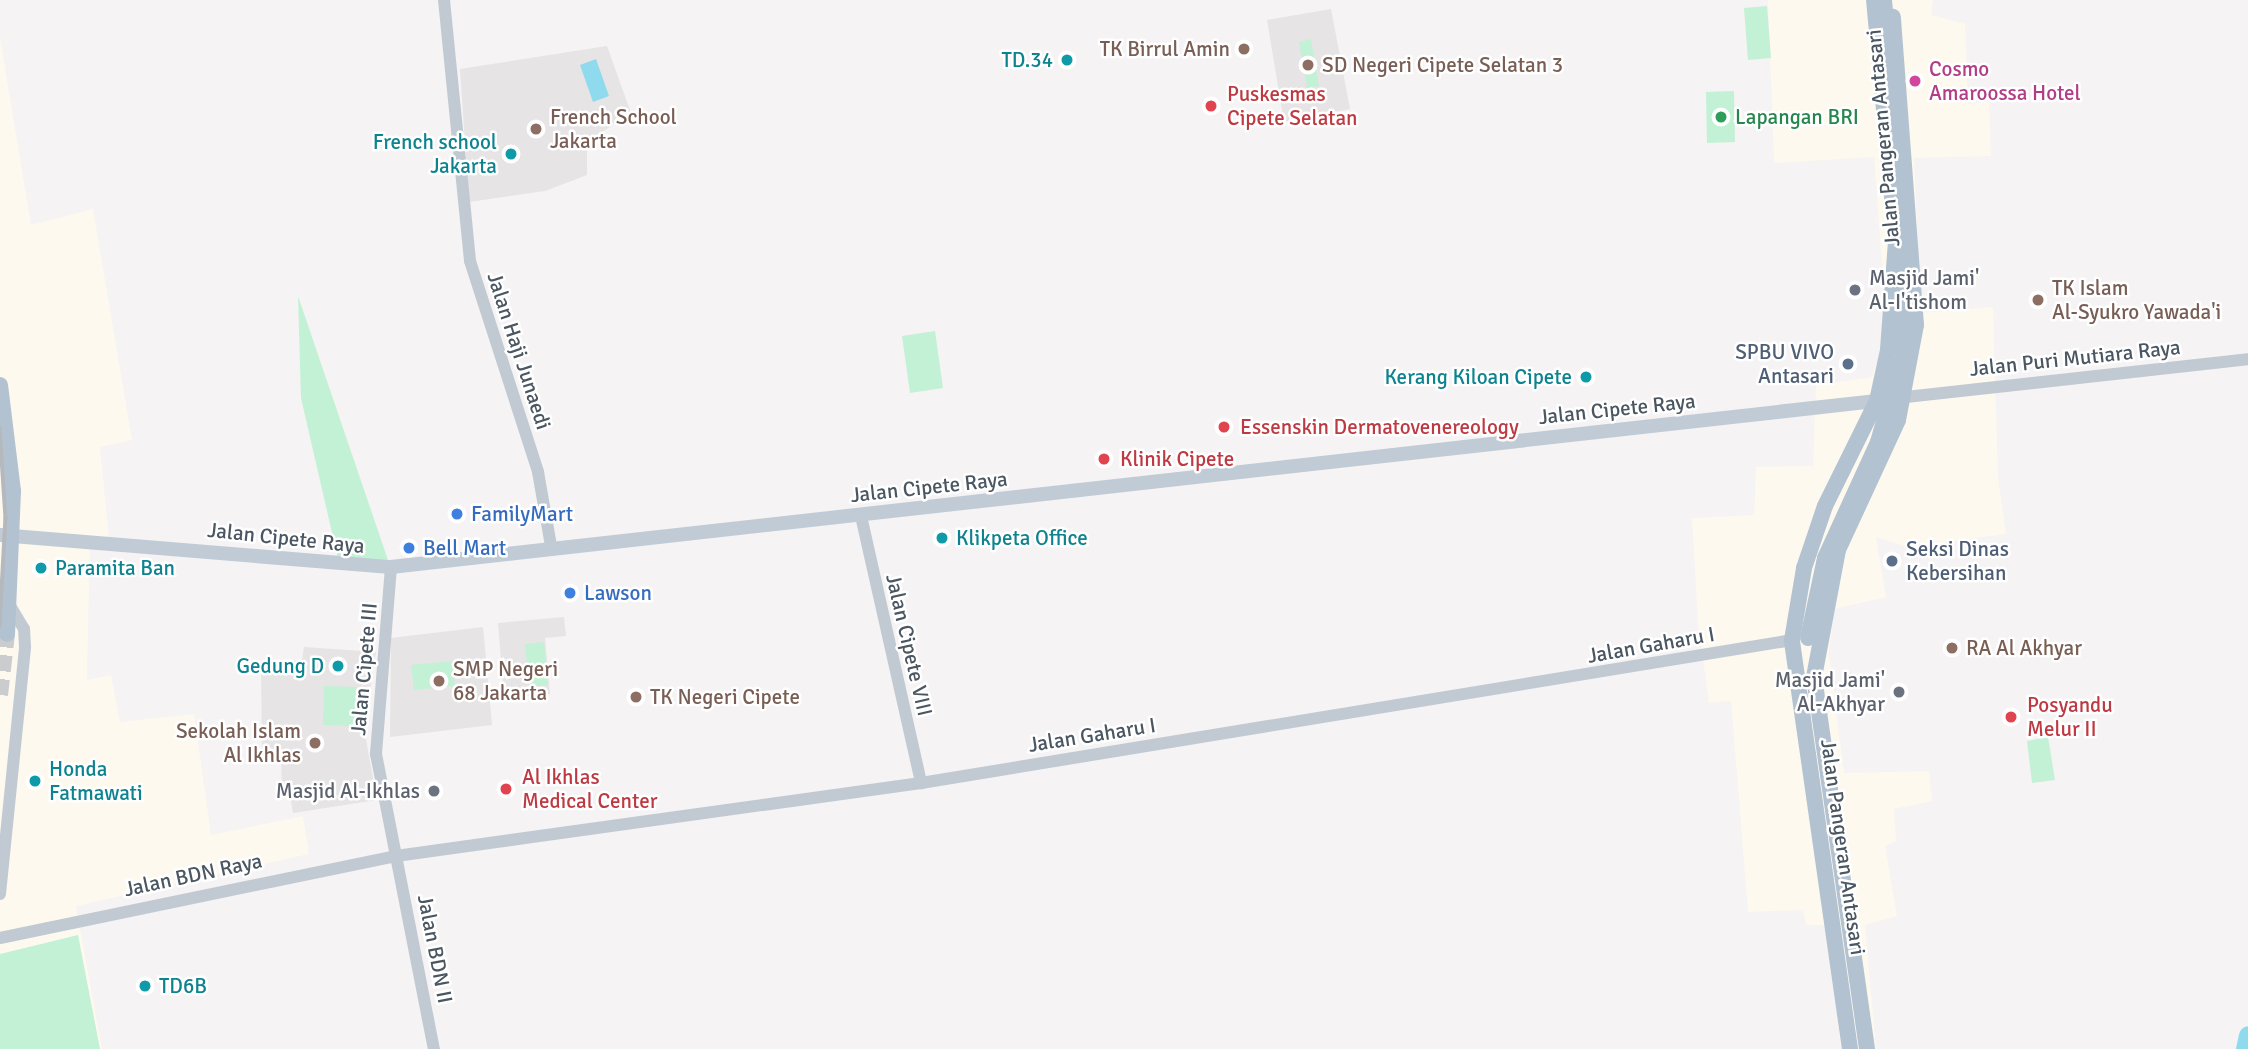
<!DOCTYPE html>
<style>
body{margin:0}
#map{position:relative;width:2248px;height:1049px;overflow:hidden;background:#f5f3f3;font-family:Signika,sans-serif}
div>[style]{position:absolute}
.commercial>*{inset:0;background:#fdf9ef}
.education>*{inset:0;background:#e6e4e5}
.green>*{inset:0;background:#c3f1d5}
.water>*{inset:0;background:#90daee}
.river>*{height:19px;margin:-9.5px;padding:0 9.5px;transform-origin:9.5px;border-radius:9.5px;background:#90daee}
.primary-tunnel>*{height:16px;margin-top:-8px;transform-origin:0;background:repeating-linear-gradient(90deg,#caccce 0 16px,transparent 0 24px)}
.tertiary>*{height:12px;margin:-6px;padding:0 6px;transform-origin:6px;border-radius:6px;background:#c1cad2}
.secondary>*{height:14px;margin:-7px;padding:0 7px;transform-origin:7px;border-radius:7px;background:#c1cbd6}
.primary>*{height:16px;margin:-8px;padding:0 8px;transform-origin:8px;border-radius:8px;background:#b3c2d1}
.rail>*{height:3.5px;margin:-1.75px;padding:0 1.75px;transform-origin:1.75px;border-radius:1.75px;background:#b5b8bd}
.primary-bridge>*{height:16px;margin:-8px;padding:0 8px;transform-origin:8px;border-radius:8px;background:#b3c2d1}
.dots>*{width:19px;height:19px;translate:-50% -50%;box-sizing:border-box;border:4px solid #fff;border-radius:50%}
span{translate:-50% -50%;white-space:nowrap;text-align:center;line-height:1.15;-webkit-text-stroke:5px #fff;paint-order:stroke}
.education-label{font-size:21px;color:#785e54}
.right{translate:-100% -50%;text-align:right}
.left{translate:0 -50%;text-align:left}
.culture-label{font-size:21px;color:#0d838f}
.hotel-label{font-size:21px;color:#b23c85}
.health-label{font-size:21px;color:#be3a42}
.leisure-label{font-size:21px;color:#27864d}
.street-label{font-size:21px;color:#4a5661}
.worship-label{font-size:21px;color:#5b616d}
.service-label{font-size:21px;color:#4e5e75}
.shop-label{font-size:21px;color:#366cbe}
</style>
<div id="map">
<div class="commercial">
<i style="clip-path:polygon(1768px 0,1933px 0,1931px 15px,1965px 24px,1968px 104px,1989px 102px,1991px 156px,1914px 158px,1921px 313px,1993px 307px,1998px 478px,2006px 534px,1939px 543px,1935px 556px,1876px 537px,1886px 597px,1834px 609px,1829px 654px,1844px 773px,1929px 771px,1932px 801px,1894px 809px,1896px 841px,1885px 846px,1897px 916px,1865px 925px,1876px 1049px,1841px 1049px,1828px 925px,1806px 925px,1803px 910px,1748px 912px,1731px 701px,1709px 703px,1698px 622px,1692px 518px,1754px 515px,1756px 467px,1813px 466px,1816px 385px,1872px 377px,1887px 332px,1874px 157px,1774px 163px)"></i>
<i style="clip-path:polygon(0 38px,31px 225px,93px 209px,132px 440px,100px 447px,109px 538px,90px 538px,87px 680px,111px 675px,120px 722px,194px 714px,211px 835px,303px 816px,309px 854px,76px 906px,102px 1049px,0 1049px)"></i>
</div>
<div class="education">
<i style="clip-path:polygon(1331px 9px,1350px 109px,1284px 122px,1267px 20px)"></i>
<i style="clip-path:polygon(607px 46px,631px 113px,587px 142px,587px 175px,545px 191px,469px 202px,460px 69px)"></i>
<i style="clip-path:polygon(564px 617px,566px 636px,545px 638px,550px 694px,504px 698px,498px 623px)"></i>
<i style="clip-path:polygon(483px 627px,492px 725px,390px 737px,391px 638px)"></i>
<i style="clip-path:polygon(304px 647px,376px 652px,364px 728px,377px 800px,293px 813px,291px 800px,282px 796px,281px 757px,262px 758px,261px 664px,302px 660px)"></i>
</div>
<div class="green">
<i style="clip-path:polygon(1767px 6px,1771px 58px,1748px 60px,1744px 8px)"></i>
<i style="clip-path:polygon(1311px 39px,1319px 86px,1307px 88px,1299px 42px)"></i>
<i style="clip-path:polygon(1734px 91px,1735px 142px,1707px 143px,1706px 92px)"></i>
<i style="clip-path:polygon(298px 296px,389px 563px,339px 563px,301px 398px)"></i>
<i style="clip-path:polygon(935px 331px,943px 388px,910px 393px,902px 336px)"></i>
<i style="clip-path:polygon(544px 642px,548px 685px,529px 687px,525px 644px)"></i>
<i style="clip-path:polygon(453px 661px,455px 686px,414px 690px,411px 665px)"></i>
<i style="clip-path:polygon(324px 686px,356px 687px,354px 726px,323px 725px)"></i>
<i style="clip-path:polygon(2048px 737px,2055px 780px,2032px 783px,2027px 741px)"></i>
<i style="clip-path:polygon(78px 935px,100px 1049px,0 1049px,0 954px)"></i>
</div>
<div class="water">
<i style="clip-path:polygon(596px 59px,609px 96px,593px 102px,580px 65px)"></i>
</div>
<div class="river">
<i style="left:2245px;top:1049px;width:14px;rotate:-78deg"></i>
</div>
<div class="primary-tunnel">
<i style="left:0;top:695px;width:61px;rotate:-83.5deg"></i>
</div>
<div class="tertiary">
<i style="left:444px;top:0;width:262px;rotate:84.3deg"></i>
<i style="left:470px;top:261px;width:222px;rotate:72.1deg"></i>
<i style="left:538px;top:472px;width:75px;rotate:80deg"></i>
<i style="left:1906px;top:397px;width:344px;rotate:-6.3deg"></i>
<i style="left:861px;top:516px;width:274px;rotate:77.3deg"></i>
<i style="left:391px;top:567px;width:188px;rotate:94.6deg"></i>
<i style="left:376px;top:754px;width:301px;rotate:78.9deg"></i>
<i style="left:0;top:894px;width:248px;rotate:-84.2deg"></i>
<i style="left:25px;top:647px;width:18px;rotate:-93deg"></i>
<i style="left:24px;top:629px;width:29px;rotate:-121deg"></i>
<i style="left:0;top:938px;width:404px;rotate:-11.7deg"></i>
<i style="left:396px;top:856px;width:530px;rotate:-7.92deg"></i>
<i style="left:921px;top:783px;width:883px;rotate:-9.32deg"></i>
</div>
<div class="secondary">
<i style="left:0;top:535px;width:392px;rotate:4.7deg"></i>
<i style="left:391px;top:567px;width:1502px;rotate:-6.38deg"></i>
</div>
<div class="primary">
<i style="left:0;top:385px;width:107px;rotate:83deg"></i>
<i style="left:13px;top:491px;width:143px;rotate:92.4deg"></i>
<i style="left:1850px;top:1049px;width:413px;rotate:-98.1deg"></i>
<i style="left:1792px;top:640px;width:73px;rotate:-80.5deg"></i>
<i style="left:1804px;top:568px;width:65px;rotate:-71.3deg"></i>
<i style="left:1825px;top:506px;width:117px;rotate:-63.7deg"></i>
<i style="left:1877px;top:401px;width:52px;rotate:-77.8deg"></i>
<i style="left:1888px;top:350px;width:109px;rotate:-85.8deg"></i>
<i style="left:1896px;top:241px;width:242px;rotate:-95.2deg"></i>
<i style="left:1867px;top:1049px;width:376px;rotate:-98.1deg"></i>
<i style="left:1814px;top:677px;width:129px;rotate:-79.3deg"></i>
<i style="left:1838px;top:550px;width:143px;rotate:-65.2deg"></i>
<i style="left:1898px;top:420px;width:97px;rotate:-79.3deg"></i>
<i style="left:1916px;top:325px;width:309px;rotate:-94.3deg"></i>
</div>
<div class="rail">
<i style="left:0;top:428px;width:90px;rotate:86.2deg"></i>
<i style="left:6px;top:518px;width:108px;rotate:93.2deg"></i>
</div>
<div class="primary-bridge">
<i style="left:1808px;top:638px;width:82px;rotate:-78deg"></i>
<i style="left:1825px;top:558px;width:128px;rotate:-65.4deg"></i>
<i style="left:1878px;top:442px;width:90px;rotate:-73.8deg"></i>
<i style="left:1903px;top:356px;width:136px;rotate:-89.6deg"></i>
<i style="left:1904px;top:220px;width:221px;rotate:-95.2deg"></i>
</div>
<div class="dots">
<i style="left:1244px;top:49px;background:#8d6e63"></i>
<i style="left:1067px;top:60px;background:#0f9aa8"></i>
<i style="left:1308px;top:65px;background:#8d6e63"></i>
<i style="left:1915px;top:81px;background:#d1479c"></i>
<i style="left:1211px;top:106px;background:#e0444e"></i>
<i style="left:1721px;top:117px;background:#2e9e5b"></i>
<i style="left:536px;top:129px;background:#8d6e63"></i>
<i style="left:511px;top:154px;background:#0f9aa8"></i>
<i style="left:1855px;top:290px;background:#6b7280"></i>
<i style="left:2038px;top:300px;background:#8d6e63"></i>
<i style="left:1848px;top:364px;background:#5c6f8a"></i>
<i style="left:1586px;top:377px;background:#0f9aa8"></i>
<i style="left:1224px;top:427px;background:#e0444e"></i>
<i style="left:1104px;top:459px;background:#e0444e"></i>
<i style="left:457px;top:514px;background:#3f7fe0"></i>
<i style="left:942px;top:538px;background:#0f9aa8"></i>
<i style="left:409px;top:548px;background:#3f7fe0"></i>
<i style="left:1892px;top:561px;background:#5c6f8a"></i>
<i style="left:41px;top:568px;background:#0f9aa8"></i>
<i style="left:570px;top:593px;background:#3f7fe0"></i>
<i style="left:1952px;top:648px;background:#8d6e63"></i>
<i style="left:338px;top:666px;background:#0f9aa8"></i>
<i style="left:439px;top:681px;background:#8d6e63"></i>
<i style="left:1899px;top:692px;background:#6b7280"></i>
<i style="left:636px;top:697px;background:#8d6e63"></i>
<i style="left:2011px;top:717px;background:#e0444e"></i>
<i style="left:315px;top:743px;background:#8d6e63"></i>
<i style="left:35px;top:781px;background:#0f9aa8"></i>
<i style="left:506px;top:789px;background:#e0444e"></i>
<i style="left:434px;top:791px;background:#6b7280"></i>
<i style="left:145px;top:986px;background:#0f9aa8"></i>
</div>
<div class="education-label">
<span class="right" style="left:1230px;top:49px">TK Birrul Amin</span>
<span class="left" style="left:1322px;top:65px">SD Negeri Cipete Selatan 3</span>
<span class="left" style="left:550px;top:129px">French School<br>Jakarta</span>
<span class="left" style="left:2052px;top:300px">TK Islam<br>Al-Syukro Yawada'i</span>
<span class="left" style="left:1966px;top:648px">RA Al Akhyar</span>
<span class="left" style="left:453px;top:681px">SMP Negeri<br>68 Jakarta</span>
<span class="left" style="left:650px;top:697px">TK Negeri Cipete</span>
<span class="right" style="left:301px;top:743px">Sekolah Islam<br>Al Ikhlas</span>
</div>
<div class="culture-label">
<span class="right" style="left:1053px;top:60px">TD.34</span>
<span class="right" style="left:497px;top:154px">French school<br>Jakarta</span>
<span class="right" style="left:1572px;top:377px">Kerang Kiloan Cipete</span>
<span class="left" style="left:956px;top:538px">Klikpeta Office</span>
<span class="left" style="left:55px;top:568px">Paramita Ban</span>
<span class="right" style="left:324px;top:666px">Gedung D</span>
<span class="left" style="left:49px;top:781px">Honda<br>Fatmawati</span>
<span class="left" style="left:159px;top:986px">TD6B</span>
</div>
<div class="hotel-label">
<span class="left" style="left:1929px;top:81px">Cosmo<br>Amaroossa Hotel</span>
</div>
<div class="health-label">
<span class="left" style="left:1227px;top:106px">Puskesmas<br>Cipete Selatan</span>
<span class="left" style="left:1240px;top:427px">Essenskin Dermatovenereology</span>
<span class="left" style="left:1120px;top:459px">Klinik Cipete</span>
<span class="left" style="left:2027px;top:717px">Posyandu<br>Melur II</span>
<span class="left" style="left:522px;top:789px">Al Ikhlas<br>Medical Center</span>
</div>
<div class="leisure-label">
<span class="left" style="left:1735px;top:117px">Lapangan BRI</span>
</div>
<div class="street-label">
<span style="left:1883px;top:138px;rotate:-95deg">Jalan Pangeran Antasari</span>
<span style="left:519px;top:351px;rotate:72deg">Jalan Haji Junaedi</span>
<span style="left:2075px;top:358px;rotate:-6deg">Jalan Puri Mutiara Raya</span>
<span style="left:1617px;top:409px;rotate:-6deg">Jalan Cipete Raya</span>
<span style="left:929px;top:487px;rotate:-6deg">Jalan Cipete Raya</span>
<span style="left:286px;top:538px;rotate:6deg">Jalan Cipete Raya</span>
<span style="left:909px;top:645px;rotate:77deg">Jalan Cipete VIII</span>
<span style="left:1651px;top:645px;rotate:-10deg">Jalan Gaharu I</span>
<span style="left:364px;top:669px;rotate:-85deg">Jalan Cipete III</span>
<span style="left:1092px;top:735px;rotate:-9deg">Jalan Gaharu I</span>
<span style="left:1843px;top:847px;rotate:82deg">Jalan Pangeran Antasari</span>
<span style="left:193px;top:875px;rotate:-12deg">Jalan BDN Raya</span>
<span style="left:435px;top:949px;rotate:79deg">Jalan BDN II</span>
</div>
<div class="worship-label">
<span class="left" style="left:1869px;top:290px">Masjid Jami'<br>Al-I'tishom</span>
<span class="right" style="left:1885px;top:692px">Masjid Jami'<br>Al-Akhyar</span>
<span class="right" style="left:420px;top:791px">Masjid Al-Ikhlas</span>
</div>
<div class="service-label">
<span class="right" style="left:1834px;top:364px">SPBU VIVO<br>Antasari</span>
<span class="left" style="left:1906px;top:561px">Seksi Dinas<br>Kebersihan</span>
</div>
<div class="shop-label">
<span class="left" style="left:471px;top:514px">FamilyMart</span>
<span class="left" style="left:423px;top:548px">Bell Mart</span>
<span class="left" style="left:584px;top:593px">Lawson</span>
</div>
</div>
